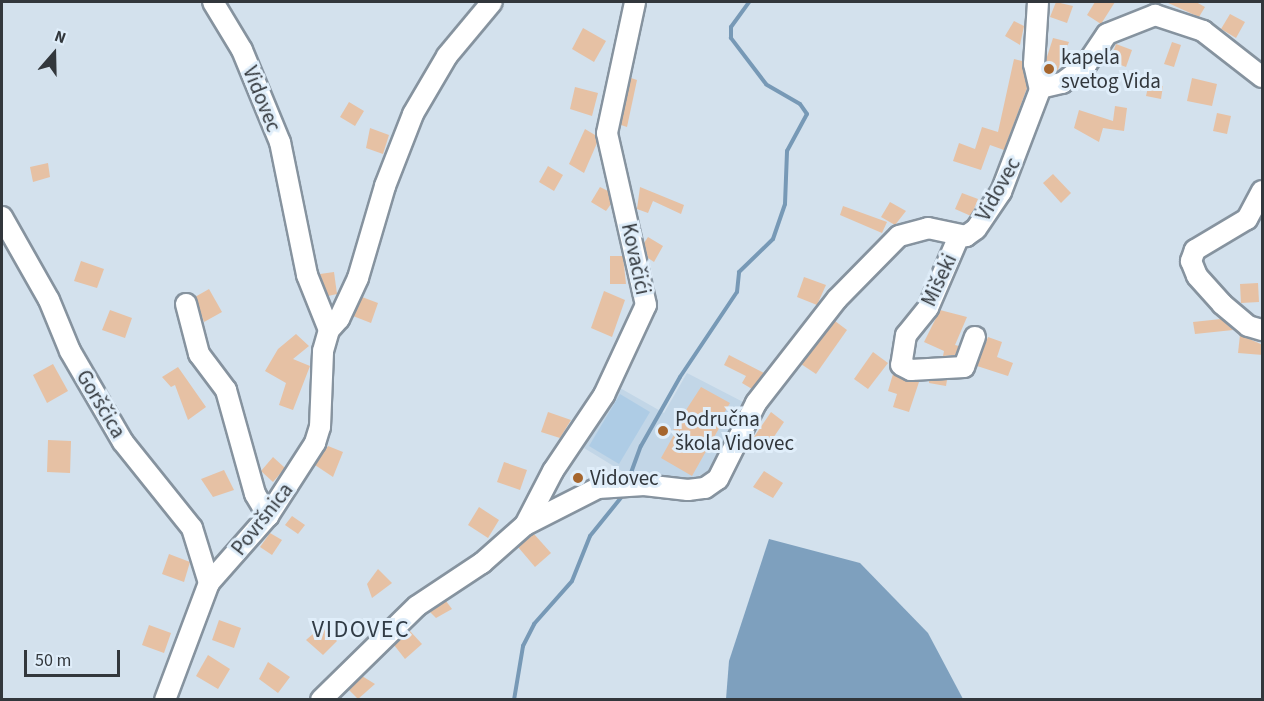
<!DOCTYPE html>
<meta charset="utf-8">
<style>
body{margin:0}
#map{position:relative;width:1264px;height:701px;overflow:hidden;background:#d3e1ed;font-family:"Source Sans 3",sans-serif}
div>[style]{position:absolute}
.built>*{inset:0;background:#c2d6e7}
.green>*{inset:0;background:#aecce5}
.forest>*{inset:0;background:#7ea0be}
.stream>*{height:4px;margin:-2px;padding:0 2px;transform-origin:2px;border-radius:2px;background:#7799b6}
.building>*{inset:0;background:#e6c1a4}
.roads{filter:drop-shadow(2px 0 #86939f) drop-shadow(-2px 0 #86939f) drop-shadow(0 2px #86939f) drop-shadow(0 -2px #86939f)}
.minor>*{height:20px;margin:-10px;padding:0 10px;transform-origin:10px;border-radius:10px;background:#fff}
.dots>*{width:16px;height:16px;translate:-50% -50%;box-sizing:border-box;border:3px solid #e0eefa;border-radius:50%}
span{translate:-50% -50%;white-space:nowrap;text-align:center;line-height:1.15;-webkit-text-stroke:6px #e0eefa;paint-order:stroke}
.poi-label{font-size:21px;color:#32373c}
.left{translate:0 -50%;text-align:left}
.street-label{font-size:21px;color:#32373c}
.quarter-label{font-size:24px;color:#313c46;letter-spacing:1.5px}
.frame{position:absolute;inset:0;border:3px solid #32373c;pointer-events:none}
.north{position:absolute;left:24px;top:24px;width:60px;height:60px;-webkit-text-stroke:4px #e0eefa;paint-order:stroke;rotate:20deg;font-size:16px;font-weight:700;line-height:24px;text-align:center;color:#32373c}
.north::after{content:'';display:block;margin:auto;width:21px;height:27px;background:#32373c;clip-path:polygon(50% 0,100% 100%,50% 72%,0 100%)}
.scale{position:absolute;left:24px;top:650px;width:96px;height:27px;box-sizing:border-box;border:3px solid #32373c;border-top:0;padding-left:8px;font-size:18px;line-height:21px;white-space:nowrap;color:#32373c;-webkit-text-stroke:4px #e0eefa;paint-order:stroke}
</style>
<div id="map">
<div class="built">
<i style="clip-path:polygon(687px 373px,747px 404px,710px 470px,693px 479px,625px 473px,584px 448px,620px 388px,664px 413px)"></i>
</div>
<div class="green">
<i style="clip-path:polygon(620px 394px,650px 412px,619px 464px,589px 446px)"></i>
</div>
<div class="forest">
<i style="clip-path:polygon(769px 539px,860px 563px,928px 633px,963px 699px,726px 699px,729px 661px)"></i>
</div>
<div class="stream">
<i style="left:628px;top:481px;width:37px;rotate:-70deg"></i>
<i style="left:641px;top:446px;width:79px;rotate:-60.5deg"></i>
<i style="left:680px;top:377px;width:102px;rotate:-56.2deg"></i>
<i style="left:737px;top:292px;width:20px;rotate:-84deg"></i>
<i style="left:739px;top:272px;width:47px;rotate:-44.1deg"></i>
<i style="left:773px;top:239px;width:37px;rotate:-71deg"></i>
<i style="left:785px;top:204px;width:53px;rotate:-87.8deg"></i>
<i style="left:787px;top:151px;width:42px;rotate:-61.6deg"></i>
<i style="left:807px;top:114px;width:12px;rotate:-125deg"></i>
<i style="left:800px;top:104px;width:39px;rotate:-150deg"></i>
<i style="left:766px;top:84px;width:58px;rotate:-127.3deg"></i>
<i style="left:731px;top:38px;width:11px;rotate:-90deg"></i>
<i style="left:731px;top:27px;width:31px;rotate:-54deg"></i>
<i style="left:514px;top:700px;width:55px;rotate:-80.5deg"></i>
<i style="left:523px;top:646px;width:25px;rotate:-63deg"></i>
<i style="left:534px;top:624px;width:57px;rotate:-48.5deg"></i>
<i style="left:572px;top:581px;width:48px;rotate:-68.2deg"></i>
<i style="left:590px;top:536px;width:54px;rotate:-51deg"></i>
</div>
<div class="building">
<i style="clip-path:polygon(1056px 2px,1073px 6px,1067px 23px,1050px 17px)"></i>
<i style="clip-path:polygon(1095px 2px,1115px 2px,1101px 24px,1087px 15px)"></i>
<i style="clip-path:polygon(1166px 2px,1196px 2px,1205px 7px,1199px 17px)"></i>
<i style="clip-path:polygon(1230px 14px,1245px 22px,1236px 38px,1221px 29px)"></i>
<i style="clip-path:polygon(1014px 21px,1024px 26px,1020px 45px,1005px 36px)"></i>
<i style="clip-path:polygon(583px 28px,606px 41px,594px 62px,572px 49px)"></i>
<i style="clip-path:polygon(1053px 38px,1069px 42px,1057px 72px,1049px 74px,1046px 60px)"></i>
<i style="clip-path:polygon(1172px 42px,1181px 45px,1174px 67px,1164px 64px)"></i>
<i style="clip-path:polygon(1116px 44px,1132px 50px,1126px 67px,1110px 61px)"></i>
<i style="clip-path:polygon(1014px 59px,1022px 61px,1027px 88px,1004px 150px,990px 145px,981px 170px,953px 161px,959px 143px,975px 149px,982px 127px,998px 132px)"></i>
<i style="clip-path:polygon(631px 78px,637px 80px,627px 127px,621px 125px)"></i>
<i style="clip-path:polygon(1192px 78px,1217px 84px,1212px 106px,1187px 101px)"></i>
<i style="clip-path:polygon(1149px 83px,1163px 86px,1161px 99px,1146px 96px)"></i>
<i style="clip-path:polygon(575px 87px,598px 93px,592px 116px,570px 109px)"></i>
<i style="clip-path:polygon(349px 102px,364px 111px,355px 126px,340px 117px)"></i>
<i style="clip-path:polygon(1115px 106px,1127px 108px,1124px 131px,1103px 128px,1099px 142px,1074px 128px,1079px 110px,1113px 121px)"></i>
<i style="clip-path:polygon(1217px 113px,1231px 116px,1227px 134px,1213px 131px)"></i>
<i style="clip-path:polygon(370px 128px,389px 135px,383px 154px,366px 148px)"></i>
<i style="clip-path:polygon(585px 129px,595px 135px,597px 143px,584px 173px,569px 164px)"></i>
<i style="clip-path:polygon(48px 163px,50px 177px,33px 182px,30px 167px)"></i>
<i style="clip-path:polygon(548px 166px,563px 175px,554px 191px,539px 182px)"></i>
<i style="clip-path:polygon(1053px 174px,1071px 193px,1061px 203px,1043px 183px)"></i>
<i style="clip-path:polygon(600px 187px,608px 191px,611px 204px,606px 211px,591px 202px)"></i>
<i style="clip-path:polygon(640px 187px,684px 205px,681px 214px,653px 201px,648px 213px,637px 209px)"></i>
<i style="clip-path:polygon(962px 193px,978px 199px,971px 216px,955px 209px)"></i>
<i style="clip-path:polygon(890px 202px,906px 211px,895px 225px,881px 217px)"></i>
<i style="clip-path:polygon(843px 206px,887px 222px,882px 233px,840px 215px)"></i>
<i style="clip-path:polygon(648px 237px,663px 246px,654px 262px,648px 258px,644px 243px)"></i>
<i style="clip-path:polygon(610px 256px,623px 256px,626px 284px,610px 284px)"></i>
<i style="clip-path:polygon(81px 261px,104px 269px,97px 288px,74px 281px)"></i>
<i style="clip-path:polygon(334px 272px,337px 294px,328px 296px,320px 274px)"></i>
<i style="clip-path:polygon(804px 277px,826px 285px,817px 305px,797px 297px)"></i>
<i style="clip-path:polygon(1258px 283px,1259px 302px,1241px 303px,1240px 284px)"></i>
<i style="clip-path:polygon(209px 289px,222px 312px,204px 322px,195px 297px)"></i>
<i style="clip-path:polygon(604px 291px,625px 300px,612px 337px,591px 328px)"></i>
<i style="clip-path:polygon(362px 297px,378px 303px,371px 323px,353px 316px)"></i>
<i style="clip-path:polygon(110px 310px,132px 318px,125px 338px,102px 330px)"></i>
<i style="clip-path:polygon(940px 310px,967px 317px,955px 345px,959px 346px,955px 355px,943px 356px,944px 351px,924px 342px)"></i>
<i style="clip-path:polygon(1221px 319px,1233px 330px,1195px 334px,1193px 322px)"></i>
<i style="clip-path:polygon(835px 321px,847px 330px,816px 374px,801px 364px)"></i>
<i style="clip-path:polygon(296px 334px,309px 346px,293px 359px,310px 366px,293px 410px,279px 405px,286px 383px,265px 371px,278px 349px)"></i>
<i style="clip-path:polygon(1240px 335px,1263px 345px,1263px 355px,1238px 353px)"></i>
<i style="clip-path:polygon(988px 337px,1002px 342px,997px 357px,1013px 363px,1008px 376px,977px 366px)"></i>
<i style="clip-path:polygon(873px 352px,888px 363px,868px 389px,854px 379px)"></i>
<i style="clip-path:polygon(729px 355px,764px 373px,752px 389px,742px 383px,746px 376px,724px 365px)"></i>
<i style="clip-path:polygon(53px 364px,68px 391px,47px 403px,33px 375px)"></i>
<i style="clip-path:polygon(178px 367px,206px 407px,188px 420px,175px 385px,171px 387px,162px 377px)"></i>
<i style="clip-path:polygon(893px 374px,906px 381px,919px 382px,909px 412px,893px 407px,897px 394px,888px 391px)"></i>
<i style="clip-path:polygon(947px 380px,946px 386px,929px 383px,929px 381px)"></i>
<i style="clip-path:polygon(701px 387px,730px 403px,723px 415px,726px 416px,692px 476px,661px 458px,676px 431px,673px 430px)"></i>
<i style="clip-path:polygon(548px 412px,571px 420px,560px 438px,541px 432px)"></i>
<i style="clip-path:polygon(771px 412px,784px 422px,767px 447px,754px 437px)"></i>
<i style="clip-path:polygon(48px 440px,71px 441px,70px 473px,47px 472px)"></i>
<i style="clip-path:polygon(328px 446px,343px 452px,333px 477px,315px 465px)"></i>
<i style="clip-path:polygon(273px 457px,285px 468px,273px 482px,261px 471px)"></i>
<i style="clip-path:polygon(504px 462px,527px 470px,520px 490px,497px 482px)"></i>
<i style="clip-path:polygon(224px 470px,234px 490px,213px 497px,201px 479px)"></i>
<i style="clip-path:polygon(764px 471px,783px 483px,773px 498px,753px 487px)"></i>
<i style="clip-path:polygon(479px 507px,499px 520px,488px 538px,468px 525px)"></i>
<i style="clip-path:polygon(292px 516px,305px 525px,298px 534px,285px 525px)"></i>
<i style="clip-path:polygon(270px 533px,282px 540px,272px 555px,260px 547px)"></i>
<i style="clip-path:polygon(534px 534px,551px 553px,535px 567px,518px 547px)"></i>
<i style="clip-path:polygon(169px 554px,190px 562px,184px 582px,162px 574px)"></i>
<i style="clip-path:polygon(378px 569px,392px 583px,372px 598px,367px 584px)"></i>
<i style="clip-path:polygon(446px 601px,452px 609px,436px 618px,430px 612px)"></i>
<i style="clip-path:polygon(219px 620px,241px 628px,234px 648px,212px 640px)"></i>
<i style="clip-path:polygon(149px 625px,171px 633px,164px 653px,142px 645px)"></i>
<i style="clip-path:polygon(322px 626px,337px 641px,323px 655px,306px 640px)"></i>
<i style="clip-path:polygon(410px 631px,422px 644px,405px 659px,394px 645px)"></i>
<i style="clip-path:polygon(208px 655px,230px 669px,218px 689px,196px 676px)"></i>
<i style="clip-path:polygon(268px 662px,290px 677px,278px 693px,259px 679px)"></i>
<i style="clip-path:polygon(362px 676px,375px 684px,358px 699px,349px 690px)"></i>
</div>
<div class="roads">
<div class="minor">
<i style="left:213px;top:2px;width:56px;rotate:58.9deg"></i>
<i style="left:242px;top:50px;width:100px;rotate:67.6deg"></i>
<i style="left:280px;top:142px;width:136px;rotate:78.5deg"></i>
<i style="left:307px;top:275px;width:59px;rotate:68.2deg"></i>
<i style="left:1040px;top:88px;width:23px;rotate:-13deg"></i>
<i style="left:1062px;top:83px;width:30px;rotate:-37deg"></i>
<i style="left:1086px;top:65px;width:37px;rotate:-56deg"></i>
<i style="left:1107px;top:34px;width:52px;rotate:-21.6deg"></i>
<i style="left:1155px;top:15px;width:51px;rotate:18.4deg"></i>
<i style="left:1203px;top:31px;width:75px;rotate:37.9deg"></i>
<i style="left:1262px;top:191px;width:32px;rotate:118deg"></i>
<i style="left:1247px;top:219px;width:61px;rotate:149.2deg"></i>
<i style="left:1195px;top:250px;width:12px;rotate:110deg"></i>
<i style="left:1191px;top:261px;width:16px;rotate:68deg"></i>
<i style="left:1197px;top:276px;width:38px;rotate:48deg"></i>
<i style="left:1222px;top:304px;width:34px;rotate:40deg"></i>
<i style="left:1248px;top:326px;width:15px;rotate:16deg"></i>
<i style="left:2px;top:217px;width:95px;rotate:60.5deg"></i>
<i style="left:49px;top:300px;width:55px;rotate:67.6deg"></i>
<i style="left:70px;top:351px;width:105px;rotate:59.8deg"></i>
<i style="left:123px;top:442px;width:110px;rotate:51.3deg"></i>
<i style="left:192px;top:528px;width:58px;rotate:72.8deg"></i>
<i style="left:959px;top:236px;width:78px;rotate:113.3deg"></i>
<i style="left:928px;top:308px;width:35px;rotate:129deg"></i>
<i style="left:906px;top:335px;width:30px;rotate:99deg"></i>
<i style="left:901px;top:365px;width:11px;rotate:27deg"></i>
<i style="left:911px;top:370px;width:53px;rotate:-3.2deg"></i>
<i style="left:964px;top:367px;width:32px;rotate:-70deg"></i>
<i style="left:186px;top:304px;width:52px;rotate:75.4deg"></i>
<i style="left:199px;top:354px;width:45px;rotate:53.1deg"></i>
<i style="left:226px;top:390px;width:108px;rotate:74.4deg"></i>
<i style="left:255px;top:494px;width:26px;rotate:59deg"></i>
<i style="left:525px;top:525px;width:61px;rotate:-62.6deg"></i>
<i style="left:553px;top:471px;width:92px;rotate:-56.1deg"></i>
<i style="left:604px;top:395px;width:99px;rotate:-65deg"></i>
<i style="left:646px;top:305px;width:176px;rotate:-102.8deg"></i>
<i style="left:607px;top:133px;width:134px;rotate:-77.9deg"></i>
<i style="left:165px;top:700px;width:125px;rotate:-69.4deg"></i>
<i style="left:209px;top:583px;width:89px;rotate:-48.6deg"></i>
<i style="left:268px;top:516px;width:87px;rotate:-57.2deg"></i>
<i style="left:315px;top:443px;width:17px;rotate:-73deg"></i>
<i style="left:320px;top:427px;width:76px;rotate:-87.7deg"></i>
<i style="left:323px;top:351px;width:22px;rotate:-74deg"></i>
<i style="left:329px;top:330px;width:15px;rotate:-48deg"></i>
<i style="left:339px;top:319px;width:45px;rotate:-65.1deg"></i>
<i style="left:358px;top:278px;width:96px;rotate:-73.6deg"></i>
<i style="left:385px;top:186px;width:77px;rotate:-68.7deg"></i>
<i style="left:413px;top:114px;width:67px;rotate:-59.6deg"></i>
<i style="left:447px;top:56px;width:70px;rotate:-50.2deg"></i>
<i style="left:321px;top:700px;width:134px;rotate:-44.4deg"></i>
<i style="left:417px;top:606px;width:78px;rotate:-33.5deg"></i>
<i style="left:482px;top:563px;width:57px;rotate:-41.5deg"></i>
<i style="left:525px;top:525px;width:82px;rotate:-26.9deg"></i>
<i style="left:598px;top:488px;width:46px;rotate:-3.7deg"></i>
<i style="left:644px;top:485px;width:44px;rotate:6.5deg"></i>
<i style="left:688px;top:490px;width:17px;rotate:-7deg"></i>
<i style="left:705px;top:488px;width:16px;rotate:-35deg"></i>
<i style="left:718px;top:479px;width:85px;rotate:-63.4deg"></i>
<i style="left:756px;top:403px;width:132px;rotate:-52.1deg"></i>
<i style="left:837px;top:299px;width:88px;rotate:-45.5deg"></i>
<i style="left:899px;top:236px;width:30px;rotate:-15deg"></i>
<i style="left:928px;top:228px;width:39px;rotate:12deg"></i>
<i style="left:966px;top:236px;width:12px;rotate:-35deg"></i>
<i style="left:976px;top:229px;width:45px;rotate:-56deg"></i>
<i style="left:1001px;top:192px;width:109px;rotate:-69.1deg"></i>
<i style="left:1040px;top:90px;width:27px;rotate:-103deg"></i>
<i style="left:1034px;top:64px;width:62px;rotate:-86.3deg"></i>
</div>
</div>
<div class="dots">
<i style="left:1049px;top:69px;background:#a6662e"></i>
<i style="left:663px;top:431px;background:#a6662e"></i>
<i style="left:578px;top:478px;background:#a6662e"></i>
</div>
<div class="poi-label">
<span class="left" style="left:1061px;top:69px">kapela<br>svetog Vida</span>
<span class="left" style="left:675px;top:431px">Područna<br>škola Vidovec</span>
<span class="left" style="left:590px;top:478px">Vidovec</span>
</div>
<div class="street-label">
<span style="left:262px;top:99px;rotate:68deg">Vidovec</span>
<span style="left:998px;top:189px;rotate:-61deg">Vidovec</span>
<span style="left:636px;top:259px;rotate:78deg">Kovačići</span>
<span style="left:939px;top:280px;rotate:-65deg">Mišeki</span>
<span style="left:101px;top:404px;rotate:59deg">Gorščica</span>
<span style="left:262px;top:519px;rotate:-52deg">Površnica</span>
</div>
<div class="quarter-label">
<span style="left:361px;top:630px">VIDOVEC</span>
</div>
<div class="frame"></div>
<div class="north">N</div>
<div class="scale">50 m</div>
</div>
